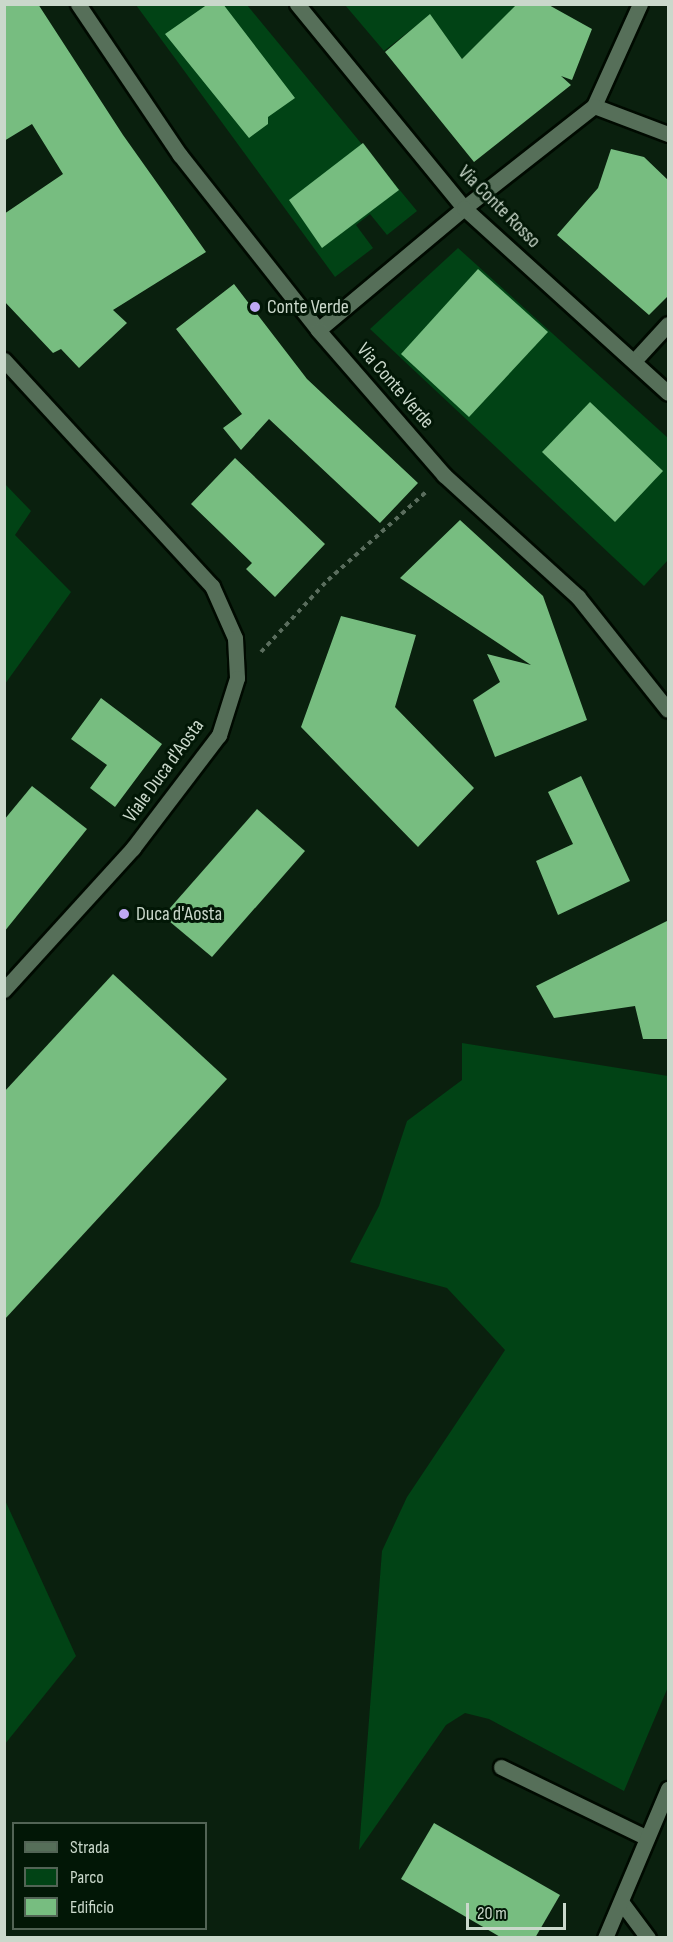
<!DOCTYPE html>
<style>
body{margin:0}
#map{position:relative;width:673px;height:1942px;overflow:hidden;background:#0a200e;font-family:"Sofia Sans Condensed",sans-serif}
div>[style]{position:absolute}
.green>*{inset:0;background:#014315}
.building>*{inset:0;background:#77bd80}
.path>*{height:4px;margin-top:-2px;transform-origin:0;background:repeating-linear-gradient(90deg,#5a6d5d 0 4.5px,transparent 0 9px)}
.roads{filter:drop-shadow(2px 0 #000a00) drop-shadow(-2px 0 #000a00) drop-shadow(0 2px #000a00) drop-shadow(0 -2px #000a00)}
.lane>*{height:15px;margin:-7.5px;padding:0 7.5px;transform-origin:7.5px;border-radius:7.5px;background:#566f59}
.street>*{height:15px;margin:-7.5px;padding:0 7.5px;transform-origin:7.5px;border-radius:7.5px;background:#566f59}
.secondary>*{height:15px;margin:-7.5px;padding:0 7.5px;transform-origin:7.5px;border-radius:7.5px;background:#566f59}
.dots>*{width:16px;height:16px;translate:-50% -50%;box-sizing:border-box;border:3px solid #021706;border-radius:50%}
span{translate:-50% -50%;white-space:nowrap;text-align:center;line-height:1.15;-webkit-text-stroke:6px #021706;paint-order:stroke}
.street-label{font-size:20px;color:#cad8cb}
.poi-label{font-size:20px;color:#cad8cb}
.left{translate:0 -50%;text-align:left}
.frame{position:absolute;inset:0;border:6px solid #cad8cb;pointer-events:none}
.legend{position:absolute;left:12px;top:1822px;width:195px;height:108px;box-sizing:border-box;background:#021706;border:2px solid #526455;margin:0;padding:8px 10px;list-style:none;font-size:18px;color:#cad8cb}
.legend li{display:flex;align-items:center;gap:12px;height:30px}
.legend b{width:30px;border:2px solid #526455}
.scale{position:absolute;left:466px;top:1903px;width:100px;height:27px;box-sizing:border-box;border:3px solid #cad8cb;border-top:0;padding-left:8px;font-size:18px;line-height:21px;white-space:nowrap;color:#cad8cb;-webkit-text-stroke:4px #021706;paint-order:stroke}
</style>
<div id="map">
<div class="green">
<i style="clip-path:polygon(136px 5px,247px 5px,417px 211px,387px 235px,370px 214px,356px 225px,373px 248px,335px 277px)"></i>
<i style="clip-path:polygon(345px 5px,517px 5px,462px 59px,430px 15px,384px 51px)"></i>
<i style="clip-path:polygon(458px 248px,668px 438px,668px 560px,644px 586px,370px 329px)"></i>
<i style="clip-path:polygon(5px 484px,31px 511px,15px 535px,71px 592px,5px 684px)"></i>
<i style="clip-path:polygon(462px 1043px,668px 1076px,668px 1687px,624px 1791px,489px 1719px,465px 1713px,446px 1725px,359px 1850px,382px 1551px,407px 1497px,505px 1350px,447px 1288px,350px 1262px,379px 1206px,407px 1121px,462px 1080px)"></i>
<i style="clip-path:polygon(4px 1498px,76px 1656px,5px 1744px,4px 1744px)"></i>
</div>
<div class="building">
<i style="clip-path:polygon(4px 4px,38px 4px,123px 135px,206px 252px,113px 310px,127px 323px,79px 368px,61px 349px,53px 353px,4px 301px,4px 214px,63px 174px,32px 124px,4px 141px)"></i>
<i style="clip-path:polygon(208px 4px,223px 4px,295px 98px,268px 117px,268px 124px,249px 138px,165px 34px)"></i>
<i style="clip-path:polygon(517px 4px,547px 4px,592px 29px,572px 80px,561px 76px,571px 85px,474px 162px,385px 52px,430px 14px,462px 59px)"></i>
<i style="clip-path:polygon(363px 143px,399px 190px,322px 248px,289px 200px)"></i>
<i style="clip-path:polygon(611px 149px,644px 157px,669px 181px,669px 295px,649px 315px,557px 235px,598px 188px)"></i>
<i style="clip-path:polygon(478px 269px,548px 332px,469px 417px,401px 354px)"></i>
<i style="clip-path:polygon(234px 284px,307px 379px,418px 483px,380px 523px,269px 419px,241px 450px,223px 428px,242px 414px,176px 329px)"></i>
<i style="clip-path:polygon(590px 402px,663px 471px,615px 522px,542px 452px)"></i>
<i style="clip-path:polygon(235px 458px,325px 544px,275px 597px,246px 569px,252px 563px,191px 504px)"></i>
<i style="clip-path:polygon(460px 520px,543px 596px,587px 720px,495px 757px,473px 700px,500px 682px,487px 654px,531px 665px,400px 578px)"></i>
<i style="clip-path:polygon(341px 616px,416px 635px,395px 707px,474px 788px,418px 847px,301px 727px)"></i>
<i style="clip-path:polygon(101px 698px,162px 744px,115px 807px,90px 788px,107px 765px,71px 739px)"></i>
<i style="clip-path:polygon(581px 776px,630px 881px,558px 915px,536px 861px,573px 844px,548px 792px)"></i>
<i style="clip-path:polygon(32px 786px,87px 829px,4px 932px,4px 820px)"></i>
<i style="clip-path:polygon(257px 809px,305px 851px,212px 957px,163px 916px)"></i>
<i style="clip-path:polygon(669px 920px,669px 1039px,643px 1039px,635px 1006px,554px 1018px,536px 986px)"></i>
<i style="clip-path:polygon(113px 974px,227px 1079px,4px 1320px,4px 1092px)"></i>
<i style="clip-path:polygon(434px 1823px,560px 1895px,535px 1938px,502px 1938px,401px 1879px)"></i>
</div>
<div class="path">
<i style="left:261px;top:652px;width:98px;rotate:-47.1deg"></i>
<i style="left:328px;top:580px;width:132px;rotate:-41.9deg"></i>
</div>
<div class="roads">
<div class="lane">
<i style="left:634px;top:361px;width:50px;rotate:-47.4deg"></i>
<i style="left:501px;top:1767px;width:162px;rotate:25.9deg"></i>
</div>
<div class="street">
<i style="left:297px;top:4px;width:264px;rotate:50.7deg"></i>
<i style="left:464px;top:208px;width:190px;rotate:140.1deg"></i>
<i style="left:594px;top:106px;width:79px;rotate:20.7deg"></i>
<i style="left:622px;top:1903px;width:44px;rotate:53.4deg"></i>
<i style="left:605px;top:1938px;width:162px;rotate:-67.1deg"></i>
</div>
<div class="secondary">
<i style="left:78px;top:4px;width:182px;rotate:56deg"></i>
<i style="left:180px;top:155px;width:223px;rotate:51.7deg"></i>
<i style="left:318px;top:330px;width:192px;rotate:49deg"></i>
<i style="left:444px;top:475px;width:181px;rotate:42.3deg"></i>
<i style="left:578px;top:597px;width:144px;rotate:51.5deg"></i>
<i style="left:640px;top:4px;width:112px;rotate:114.3deg"></i>
<i style="left:594px;top:106px;width:165px;rotate:141.9deg"></i>
<i style="left:464px;top:208px;width:275px;rotate:42.2deg"></i>
<i style="left:4px;top:360px;width:307px;rotate:47.4deg"></i>
<i style="left:212px;top:586px;width:57px;rotate:66.1deg"></i>
<i style="left:235px;top:638px;width:40px;rotate:87.1deg"></i>
<i style="left:237px;top:678px;width:60px;rotate:107.5deg"></i>
<i style="left:219px;top:735px;width:142px;rotate:127.3deg"></i>
<i style="left:133px;top:848px;width:192px;rotate:132.3deg"></i>
</div>
</div>
<div class="dots">
<i style="left:255px;top:307px;background:#bfa9f4"></i>
<i style="left:124px;top:914px;background:#bfa9f4"></i>
</div>
<div class="street-label">
<span style="left:499px;top:207px;rotate:45deg">Via Conte Rosso</span>
<span style="left:395px;top:386px;rotate:49deg">Via Conte Verde</span>
<span style="left:164px;top:771px;rotate:-54deg">Viale Duca d'Aosta</span>
</div>
<div class="poi-label">
<span class="left" style="left:267px;top:307px">Conte Verde</span>
<span class="left" style="left:136px;top:914px">Duca d'Aosta</span>
</div>
<div class="frame"></div>
<ul class="legend">
<li><b style="height:8px;background:#566f59"></b>Strada</li>
<li><b style="height:16px;background:#014315"></b>Parco</li>
<li><b style="height:16px;background:#77bd80"></b>Edificio</li>
</ul>
<div class="scale">20 m</div>
</div>
